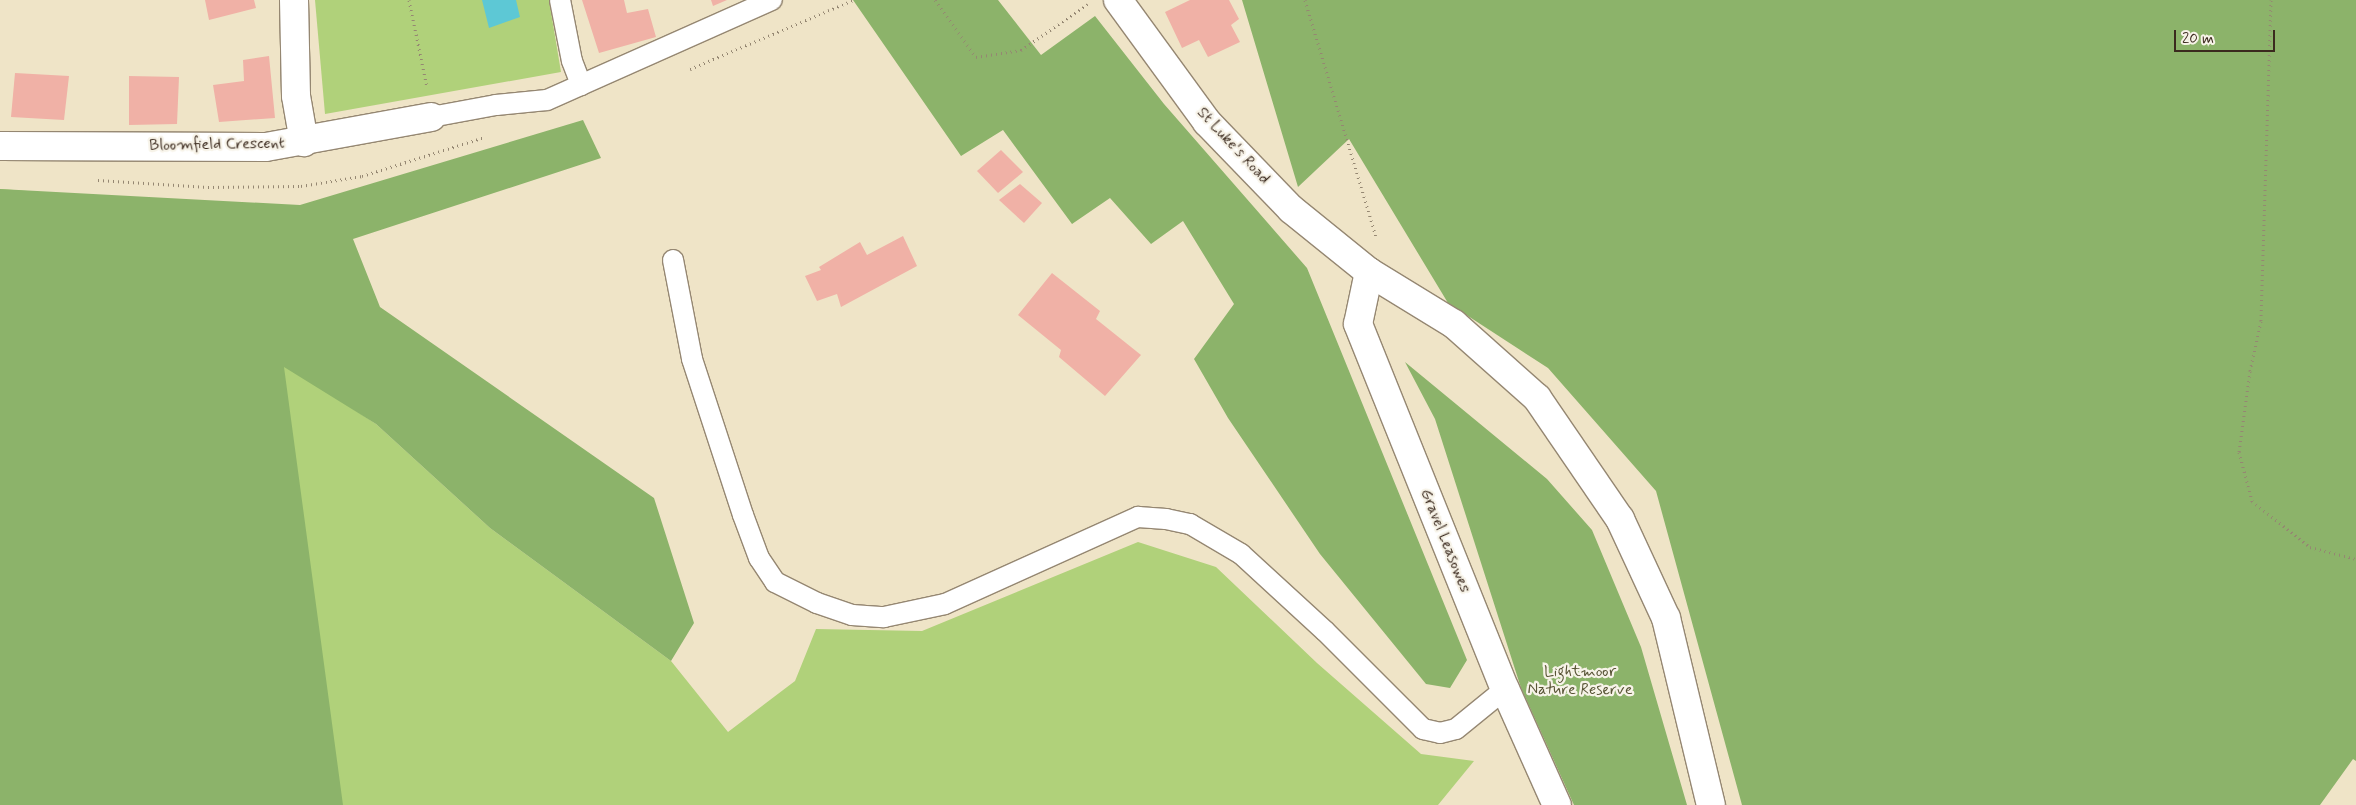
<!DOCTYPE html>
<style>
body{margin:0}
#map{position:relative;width:2356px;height:805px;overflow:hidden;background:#efe4c7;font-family:Mynerve,sans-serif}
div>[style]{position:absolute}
.green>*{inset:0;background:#b0d17a}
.forest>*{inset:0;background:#8cb36a}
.water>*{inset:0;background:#5dc8d5}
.building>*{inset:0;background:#f0b1a6}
.path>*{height:3px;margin-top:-1.5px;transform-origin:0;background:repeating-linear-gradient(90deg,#958772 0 1px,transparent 0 5px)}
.roads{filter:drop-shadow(1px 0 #958772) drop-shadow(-1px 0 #958772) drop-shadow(0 1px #958772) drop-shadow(0 -1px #958772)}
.service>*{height:20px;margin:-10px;padding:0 10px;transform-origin:10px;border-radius:10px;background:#fff}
.minor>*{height:28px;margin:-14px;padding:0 14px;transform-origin:14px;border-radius:14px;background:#fff}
span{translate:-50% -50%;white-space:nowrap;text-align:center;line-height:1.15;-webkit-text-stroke:4.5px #f7f3e8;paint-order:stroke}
.street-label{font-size:16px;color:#3b2a1e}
.park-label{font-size:16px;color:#585435}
.scale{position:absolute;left:2174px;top:30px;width:101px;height:22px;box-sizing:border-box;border:2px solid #3b2a1e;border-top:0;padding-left:6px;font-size:15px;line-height:18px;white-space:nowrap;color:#3b2a1e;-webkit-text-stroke:4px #f7f3e8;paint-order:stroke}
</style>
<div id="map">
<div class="green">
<i style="clip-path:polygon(315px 0,549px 0,561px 72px,325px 114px)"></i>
<i style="clip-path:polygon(0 189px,68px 194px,321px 388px,376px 424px,490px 528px,671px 661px,728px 732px,795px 681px,816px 629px,922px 631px,1138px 542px,1216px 567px,1317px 663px,1421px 754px,1474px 761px,1438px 805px,0 805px)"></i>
</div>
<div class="forest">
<i style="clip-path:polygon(853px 0,998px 0,1041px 55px,1095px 16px,1164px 104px,1307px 268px,1467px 660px,1450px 688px,1426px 684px,1320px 554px,1228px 418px,1194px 359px,1234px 304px,1183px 221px,1151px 244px,1110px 198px,1072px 224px,1003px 130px,961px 156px)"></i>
<i style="clip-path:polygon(1242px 0,2356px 0,2356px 761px,2353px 759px,2320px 805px,1742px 805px,1656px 491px,1548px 368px,1448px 303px,1349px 139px,1298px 187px)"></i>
<i style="clip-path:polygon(583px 120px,601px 158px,353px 239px,380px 307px,654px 498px,694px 623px,671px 661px,490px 528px,376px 424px,284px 367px,343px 805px,0 805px,0 189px,300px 205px)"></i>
<i style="clip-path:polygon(1405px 362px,1547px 479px,1592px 530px,1641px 647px,1687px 805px,1574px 805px,1521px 688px,1435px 419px)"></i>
</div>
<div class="water">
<i style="clip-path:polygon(482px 0,516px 0,520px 17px,489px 28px)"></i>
</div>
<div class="building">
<i style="clip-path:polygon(205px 0,254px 0,256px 8px,209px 20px)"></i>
<i style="clip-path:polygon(582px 0,624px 0,627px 13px,648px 9px,656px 37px,599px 53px)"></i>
<i style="clip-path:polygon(711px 0,727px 0,713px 6px)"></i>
<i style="clip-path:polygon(1190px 0,1229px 0,1239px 19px,1231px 25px,1240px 42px,1208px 57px,1199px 40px,1182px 48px,1165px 12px)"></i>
<i style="clip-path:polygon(269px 56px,275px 118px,219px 122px,213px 85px,244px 81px,243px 60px)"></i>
<i style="clip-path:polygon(15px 73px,69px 76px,64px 120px,11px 117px)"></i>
<i style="clip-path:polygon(129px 76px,179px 77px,177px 124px,129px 125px)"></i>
<i style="clip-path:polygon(1001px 150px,1023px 172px,998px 193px,977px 171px)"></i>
<i style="clip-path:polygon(1020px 184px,1042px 203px,1024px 223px,999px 200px)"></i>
<i style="clip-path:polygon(903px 236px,917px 266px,841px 307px,837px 294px,817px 301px,805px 276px,821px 270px,819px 267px,860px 242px,867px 255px)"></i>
<i style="clip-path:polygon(1052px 273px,1100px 311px,1096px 319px,1141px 355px,1105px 396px,1059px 357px,1061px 350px,1018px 315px)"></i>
</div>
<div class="path">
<i style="left:409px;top:0;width:89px;rotate:78.3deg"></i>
<i style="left:935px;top:0;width:70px;rotate:54.3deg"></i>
<i style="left:976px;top:57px;width:46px;rotate:-8.8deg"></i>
<i style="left:1021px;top:50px;width:81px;rotate:-34.5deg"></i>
<i style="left:1305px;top:0;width:246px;rotate:73.3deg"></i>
<i style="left:2271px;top:0;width:321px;rotate:91.8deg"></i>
<i style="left:2261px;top:321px;width:51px;rotate:102.4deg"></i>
<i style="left:2250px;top:371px;width:82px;rotate:97.7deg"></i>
<i style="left:2239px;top:452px;width:51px;rotate:75.1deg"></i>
<i style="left:2252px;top:501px;width:74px;rotate:38.4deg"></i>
<i style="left:2310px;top:547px;width:48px;rotate:14.6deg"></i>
<i style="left:690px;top:69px;width:177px;rotate:-22.9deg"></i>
<i style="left:98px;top:180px;width:110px;rotate:3.6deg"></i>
<i style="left:208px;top:187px;width:93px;rotate:-0.6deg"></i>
<i style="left:301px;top:186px;width:62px;rotate:-9.3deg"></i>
<i style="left:362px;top:176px;width:129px;rotate:-17.6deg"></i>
</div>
<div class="roads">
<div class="service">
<i style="left:560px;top:0;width:62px;rotate:78.9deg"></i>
<i style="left:572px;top:61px;width:26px;rotate:69deg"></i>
<i style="left:431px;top:117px;width:66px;rotate:-10.5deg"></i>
<i style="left:496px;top:105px;width:51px;rotate:-5.6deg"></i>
<i style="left:547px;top:100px;width:246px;rotate:-24deg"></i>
<i style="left:673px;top:260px;width:101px;rotate:79.1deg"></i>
<i style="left:692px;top:359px;width:164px;rotate:71.9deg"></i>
<i style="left:743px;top:515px;width:46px;rotate:69.6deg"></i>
<i style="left:759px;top:558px;width:29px;rotate:56deg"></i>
<i style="left:775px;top:582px;width:47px;rotate:26.6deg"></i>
<i style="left:817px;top:603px;width:37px;rotate:19deg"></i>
<i style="left:852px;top:615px;width:32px;rotate:4deg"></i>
<i style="left:884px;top:617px;width:62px;rotate:-12deg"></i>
<i style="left:945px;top:604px;width:212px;rotate:-24.3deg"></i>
<i style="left:1138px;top:517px;width:28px;rotate:4deg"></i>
<i style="left:1166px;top:519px;width:25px;rotate:12deg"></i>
<i style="left:1190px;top:524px;width:59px;rotate:30.5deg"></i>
<i style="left:1241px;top:554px;width:114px;rotate:42.5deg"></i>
<i style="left:1325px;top:631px;width:139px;rotate:45deg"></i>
<i style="left:1423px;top:729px;width:17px;rotate:13deg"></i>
<i style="left:1440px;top:733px;width:16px;rotate:-14deg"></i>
<i style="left:1456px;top:729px;width:63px;rotate:-39.2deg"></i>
</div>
<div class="minor">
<i style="left:294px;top:0;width:96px;rotate:88.8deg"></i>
<i style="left:296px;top:96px;width:47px;rotate:80.1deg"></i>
<i style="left:1118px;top:0;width:151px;rotate:53.9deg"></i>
<i style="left:1207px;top:122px;width:121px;rotate:46deg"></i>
<i style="left:1291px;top:209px;width:100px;rotate:38.9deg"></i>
<i style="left:1369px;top:272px;width:100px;rotate:31.5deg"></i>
<i style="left:1454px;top:324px;width:111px;rotate:41.7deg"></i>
<i style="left:1537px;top:398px;width:147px;rotate:55.6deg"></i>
<i style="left:1620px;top:519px;width:109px;rotate:65.1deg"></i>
<i style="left:1666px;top:618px;width:192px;rotate:76.5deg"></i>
<i style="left:0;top:146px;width:266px;rotate:0.2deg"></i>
<i style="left:266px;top:147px;width:168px;rotate:-10.3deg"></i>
<i style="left:1369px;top:272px;width:53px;rotate:101.9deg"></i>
<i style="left:1358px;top:324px;width:393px;rotate:68.1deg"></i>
<i style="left:1505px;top:689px;width:127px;rotate:65.9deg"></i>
</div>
</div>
<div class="street-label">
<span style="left:217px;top:145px;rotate:-1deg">Bloomfield Crescent</span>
<span style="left:1233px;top:146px;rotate:47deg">St Luke's Road</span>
<span style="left:1445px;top:541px;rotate:68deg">Gravel Leasowes</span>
</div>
<div class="park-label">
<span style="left:1580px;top:681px">Lightmoor<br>Nature Reserve</span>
</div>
<div class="scale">20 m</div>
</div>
